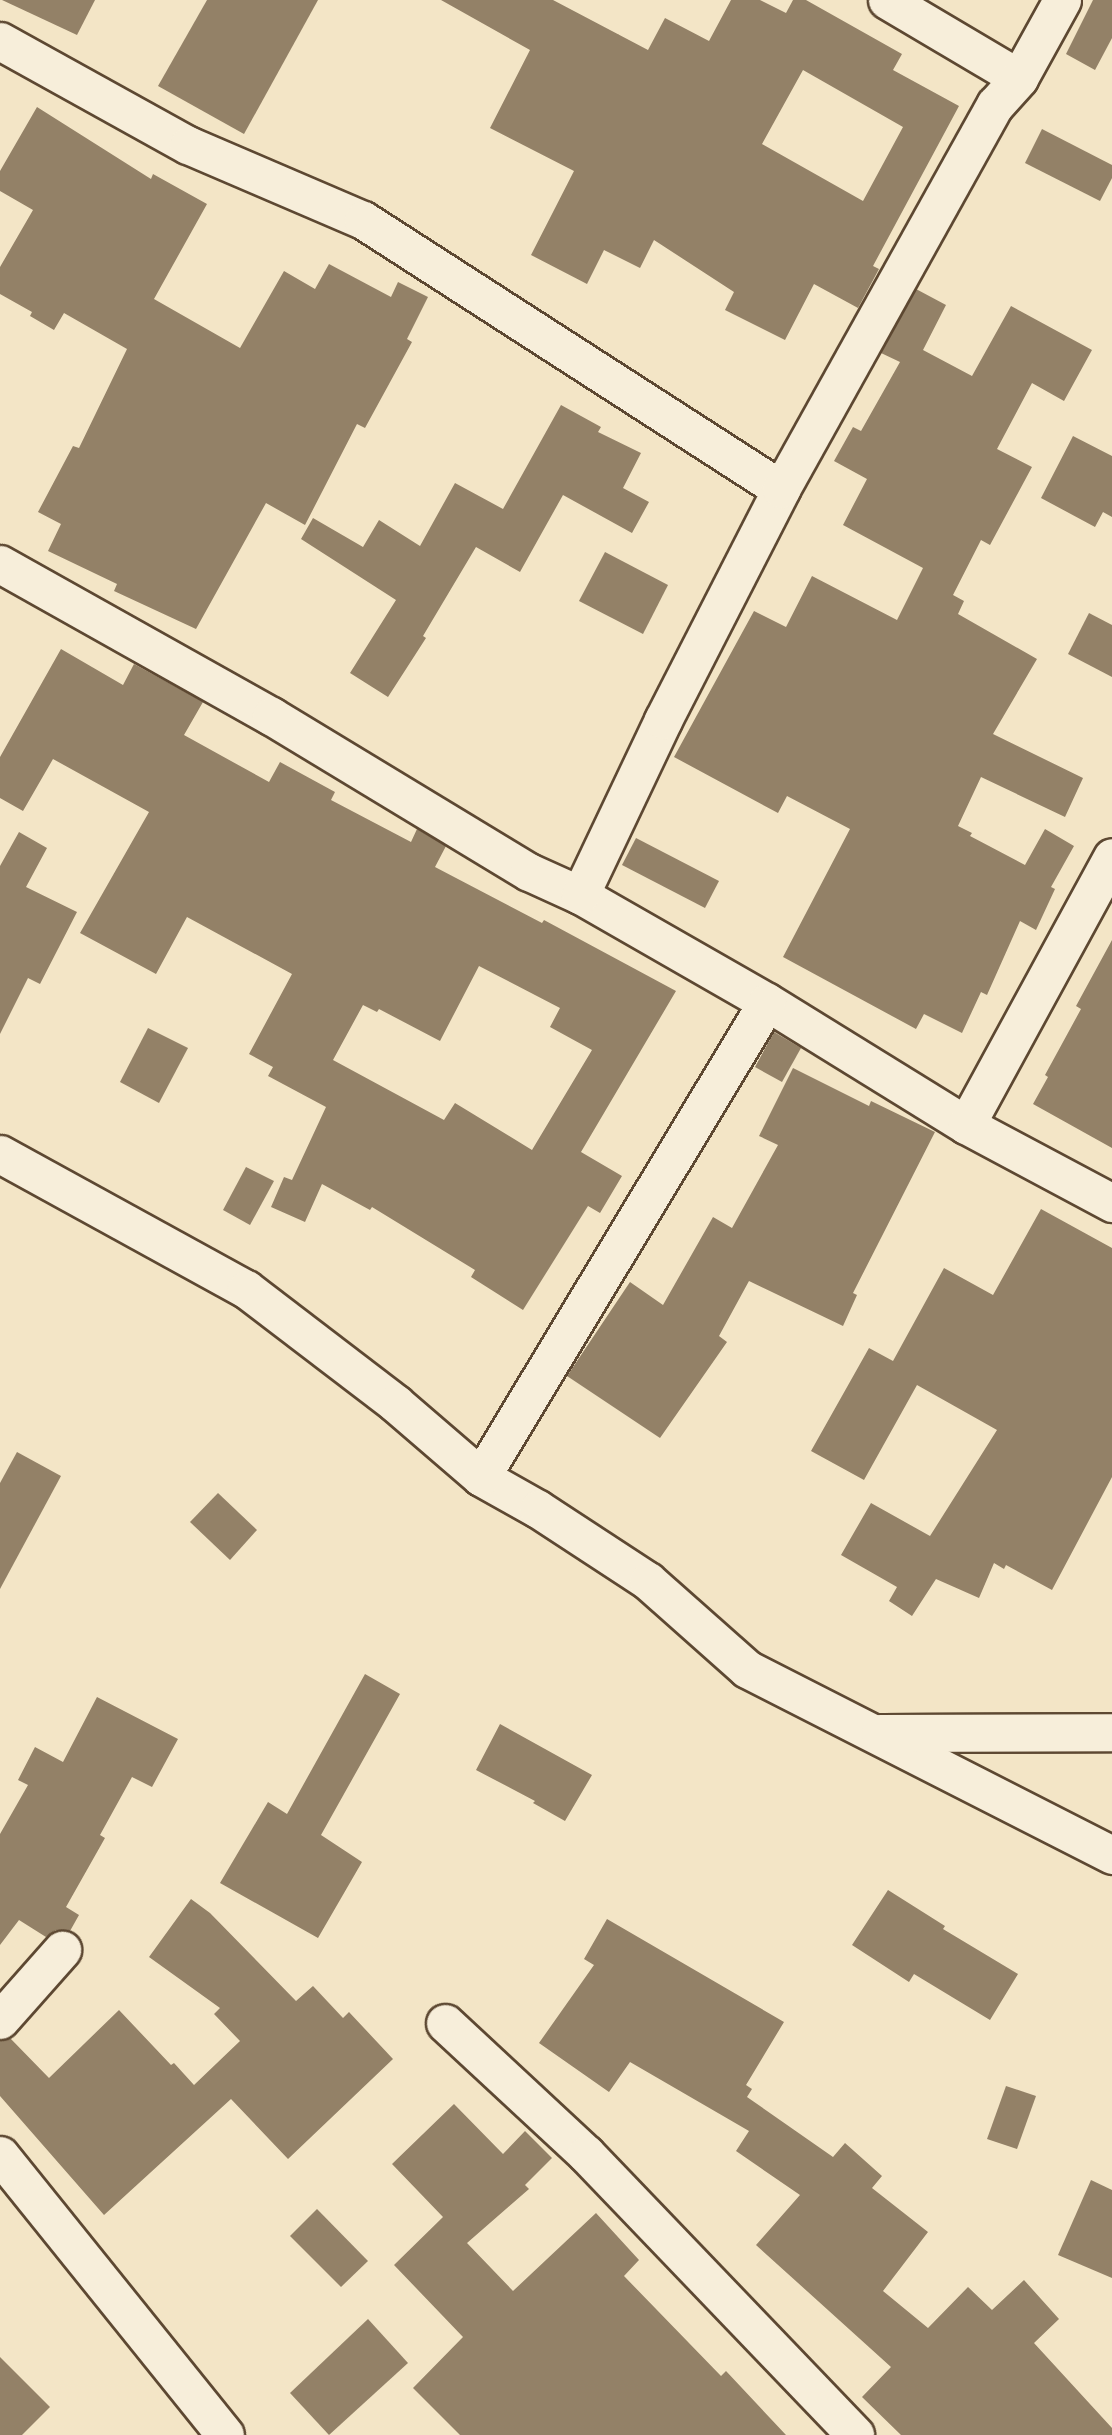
<!DOCTYPE html>
<style>
body{margin:0}
#map{position:relative;width:1112px;height:2435px;overflow:hidden;background:#f3e5c6;font-family:Vollkorn,serif}
div>[style]{position:absolute}
.building>*{inset:0;background:#938167}
.roads{filter:drop-shadow(2px 0 #5d4832) drop-shadow(-2px 0 #5d4832) drop-shadow(0 2px #5d4832) drop-shadow(0 -2px #5d4832)}
.street>*{height:37px;margin:-18.5px;padding:0 18.5px;transform-origin:18.5px;border-radius:18.5px;background:#f7eeda}
span{translate:-50% -50%;white-space:nowrap;text-align:center;line-height:1.15;-webkit-text-stroke:7px #f7eeda;paint-order:stroke}
</style>
<div id="map">
<div class="building">
<i style="clip-path:polygon(2px 0,95px 0,77px 35px)"></i>
<i style="clip-path:polygon(207px 0,318px 0,244px 134px,158px 86px)"></i>
<i style="clip-path:polygon(evenodd,441px 0,553px 0,648px 50px,665px 18px,709px 41px,731px 0,760px 0,786px 13px,793px 0,806px 0,902px 54px,893px 70px,959px 106px,873px 266px,879px 269px,858px 308px,814px 284px,785px 340px,725px 310px,734px 292px,654px 240px,640px 268px,604px 250px,587px 284px,531px 255px,574px 171px,490px 128px,530px 50px,441px 0,803px 70px,903px 127px,863px 201px,762px 144px,803px 70px)"></i>
<i style="clip-path:polygon(1093px 0,1112px 0,1112px 38px,1095px 70px,1066px 54px)"></i>
<i style="clip-path:polygon(37px 107px,151px 179px,153px 174px,207px 204px,154px 299px,240px 348px,284px 271px,315px 289px,329px 264px,391px 297px,398px 282px,428px 297px,407px 339px,412px 342px,365px 428px,357px 424px,305px 525px,266px 503px,196px 629px,114px 591px,117px 584px,48px 551px,61px 524px,38px 512px,73px 446px,79px 448px,127px 349px,64px 313px,54px 330px,30px 316px,32px 312px,0 294px,0 267px,33px 210px,0 191px,0 171px)"></i>
<i style="clip-path:polygon(1042px 129px,1112px 165px,1112px 178px,1100px 201px,1025px 163px)"></i>
<i style="clip-path:polygon(916px 289px,946px 305px,923px 350px,972px 376px,1011px 306px,1092px 350px,1064px 401px,1032px 383px,997px 449px,1032px 467px,990px 545px,981px 540px,953px 595px,964px 601px,958px 614px,1037px 659px,993px 734px,1083px 778px,1065px 817px,981px 777px,958px 826px,972px 833px,970px 836px,1025px 865px,1045px 829px,1074px 846px,1051px 887px,1055px 889px,1036px 930px,1020px 921px,987px 995px,981px 992px,962px 1033px,924px 1014px,916px 1029px,783px 957px,850px 829px,787px 796px,778px 813px,674px 757px,754px 611px,786px 627px,812px 576px,897px 620px,923px 568px,843px 525px,867px 479px,834px 461px,853px 427px,861px 431px,900px 362px,881px 353px)"></i>
<i style="clip-path:polygon(561px 405px,601px 427px,598px 432px,641px 453px,623px 488px,649px 502px,632px 533px,563px 495px,520px 572px,476px 547px,423px 636px,426px 638px,388px 697px,350px 673px,396px 600px,301px 539px,313px 518px,363px 547px,379px 520px,420px 546px,455px 483px,503px 509px)"></i>
<i style="clip-path:polygon(1073px 436px,1112px 456px,1112px 517px,1103px 512px,1095px 527px,1041px 498px)"></i>
<i style="clip-path:polygon(605px 552px,668px 585px,643px 634px,579px 601px)"></i>
<i style="clip-path:polygon(1089px 613px,1112px 625px,1112px 677px,1068px 654px)"></i>
<i style="clip-path:polygon(evenodd,61px 649px,123px 685px,134px 664px,178px 688px,203px 702px,184px 735px,269px 782px,280px 762px,335px 792px,331px 800px,411px 842px,417px 829px,446px 846px,435px 867px,542px 923px,544px 920px,676px 991px,581px 1152px,622px 1176px,600px 1213px,588px 1206px,523px 1310px,471px 1277px,475px 1270px,372px 1207px,370px 1210px,322px 1184px,305px 1222px,271px 1207px,284px 1177px,292px 1180px,326px 1107px,268px 1076px,273px 1067px,249px 1054px,292px 974px,187px 917px,156px 974px,80px 933px,149px 812px,53px 759px,23px 811px,0 798px,0 757px,61px 649px,479px 966px,560px 1008px,550px 1027px,592px 1050px,532px 1150px,455px 1103px,444px 1120px,333px 1060px,363px 1005px,377px 1012px,379px 1009px,440px 1041px,479px 966px)"></i>
<i style="clip-path:polygon(19px 832px,47px 848px,26px 887px,77px 912px,40px 984px,28px 978px,0 1034px,0 866px)"></i>
<i style="clip-path:polygon(636px 838px,719px 881px,705px 908px,622px 865px)"></i>
<i style="clip-path:polygon(1112px 940px,1112px 1148px,1033px 1104px,1048px 1077px,1045px 1075px,1081px 1009px,1076px 1006px)"></i>
<i style="clip-path:polygon(148px 1028px,188px 1048px,159px 1103px,120px 1082px)"></i>
<i style="clip-path:polygon(774px 1032px,801px 1048px,782px 1082px,755px 1067px)"></i>
<i style="clip-path:polygon(793px 1068px,869px 1106px,871px 1101px,935px 1132px,853px 1293px,857px 1295px,843px 1326px,749px 1281px,719px 1336px,727px 1342px,660px 1438px,567px 1376px,630px 1282px,663px 1305px,713px 1217px,732px 1228px,778px 1145px,759px 1136px)"></i>
<i style="clip-path:polygon(246px 1167px,274px 1181px,250px 1225px,223px 1210px)"></i>
<i style="clip-path:polygon(1041px 1209px,1112px 1248px,1112px 1477px,1052px 1590px,1006px 1565px,1004px 1569px,994px 1563px,979px 1598px,936px 1579px,912px 1616px,889px 1601px,897px 1587px,841px 1555px,871px 1503px,930px 1536px,997px 1430px,917px 1385px,864px 1480px,811px 1451px,869px 1348px,893px 1361px,944px 1268px,993px 1295px)"></i>
<i style="clip-path:polygon(17px 1452px,61px 1476px,0 1589px,0 1483px)"></i>
<i style="clip-path:polygon(218px 1493px,257px 1530px,230px 1560px,190px 1522px)"></i>
<i style="clip-path:polygon(365px 1674px,400px 1694px,321px 1835px,362px 1862px,318px 1938px,220px 1883px,268px 1802px,287px 1814px)"></i>
<i style="clip-path:polygon(97px 1697px,178px 1739px,152px 1787px,132px 1777px,100px 1835px,105px 1838px,66px 1907px,79px 1915px,70px 1931px,56px 1930px,46px 1937px,19px 1920px,0 1945px,0 1834px,28px 1785px,18px 1780px,35px 1747px,63px 1762px)"></i>
<i style="clip-path:polygon(500px 1724px,592px 1775px,565px 1821px,533px 1803px,535px 1801px,476px 1770px)"></i>
<i style="clip-path:polygon(888px 1890px,945px 1926px,943px 1929px,1018px 1974px,990px 2020px,914px 1974px,909px 1982px,852px 1945px)"></i>
<i style="clip-path:polygon(191px 1899px,210px 1913px,296px 2001px,313px 1986px,343px 2018px,349px 2012px,393px 2059px,288px 2159px,231px 2099px,104px 2215px,0 2096px,0 2040px,10px 2038px,49px 2078px,119px 2010px,171px 2065px,174px 2063px,194px 2085px,240px 2041px,214px 2014px,220px 2008px,149px 1957px)"></i>
<i style="clip-path:polygon(607px 1919px,784px 2022px,746px 2085px,752px 2089px,747px 2097px,833px 2157px,845px 2143px,882px 2176px,872px 2188px,928px 2232px,883px 2291px,928px 2328px,968px 2287px,992px 2310px,1024px 2280px,1059px 2319px,1034px 2343px,1112px 2428px,1112px 2435px,901px 2435px,862px 2397px,891px 2367px,756px 2245px,800px 2195px,736px 2151px,749px 2131px,630px 2062px,609px 2092px,539px 2043px,594px 1965px,584px 1959px)"></i>
<i style="clip-path:polygon(1006px 2086px,1036px 2096px,1017px 2149px,987px 2139px)"></i>
<i style="clip-path:polygon(454px 2104px,503px 2154px,525px 2131px,552px 2158px,525px 2185px,529px 2189px,467px 2243px,513px 2291px,596px 2213px,639px 2260px,624px 2276px,721px 2376px,726px 2371px,786px 2435px,460px 2435px,413px 2388px,463px 2337px,394px 2265px,443px 2217px,392px 2164px)"></i>
<i style="clip-path:polygon(1091px 2180px,1112px 2190px,1112px 2278px,1058px 2255px)"></i>
<i style="clip-path:polygon(317px 2209px,368px 2261px,341px 2287px,290px 2236px)"></i>
<i style="clip-path:polygon(368px 2319px,408px 2363px,329px 2435px,290px 2393px)"></i>
<i style="clip-path:polygon(0 2357px,50px 2407px,22px 2435px,0 2435px)"></i>
</div>
<div class="roads">
<div class="street">
<i style="left:887px;top:0;width:153px;rotate:30.6deg"></i>
<i style="left:0;top:41px;width:215px;rotate:29deg"></i>
<i style="left:188px;top:145px;width:190px;rotate:23.2deg"></i>
<i style="left:363px;top:220px;width:497px;rotate:32.8deg"></i>
<i style="left:0;top:564px;width:311px;rotate:29.3deg"></i>
<i style="left:271px;top:716px;width:301px;rotate:31.2deg"></i>
<i style="left:529px;top:872px;width:56px;rotate:24.3deg"></i>
<i style="left:580px;top:895px;width:215px;rotate:29.8deg"></i>
<i style="left:767px;top:1002px;width:234px;rotate:31.7deg"></i>
<i style="left:966px;top:1125px;width:166px;rotate:28.1deg"></i>
<i style="left:580px;top:895px;width:194px;rotate:-64.6deg"></i>
<i style="left:663px;top:720px;width:259px;rotate:-62.9deg"></i>
<i style="left:781px;top:489px;width:440px;rotate:-60.9deg"></i>
<i style="left:995px;top:105px;width:36px;rotate:-48deg"></i>
<i style="left:1019px;top:78px;width:89px;rotate:-61.1deg"></i>
<i style="left:966px;top:1125px;width:305px;rotate:-61.4deg"></i>
<i style="left:0;top:1154px;width:281px;rotate:28.8deg"></i>
<i style="left:246px;top:1289px;width:188px;rotate:37.4deg"></i>
<i style="left:395px;top:1403px;width:113px;rotate:40.7deg"></i>
<i style="left:481px;top:1477px;width:65px;rotate:29.3deg"></i>
<i style="left:538px;top:1509px;width:131px;rotate:33.2deg"></i>
<i style="left:648px;top:1581px;width:132px;rotate:41.6deg"></i>
<i style="left:747px;top:1669px;width:410px;rotate:27deg"></i>
<i style="left:481px;top:1477px;width:554px;rotate:-58.95deg"></i>
<i style="left:880px;top:1733px;width:232px;rotate:-0.2deg"></i>
<i style="left:0;top:2020px;width:94px;rotate:-48.5deg"></i>
<i style="left:445px;top:2023px;width:192px;rotate:42.9deg"></i>
<i style="left:586px;top:2154px;width:389px;rotate:46.2deg"></i>
<i style="left:0;top:2155px;width:359px;rotate:51.2deg"></i>
</div>
</div>
</div>
